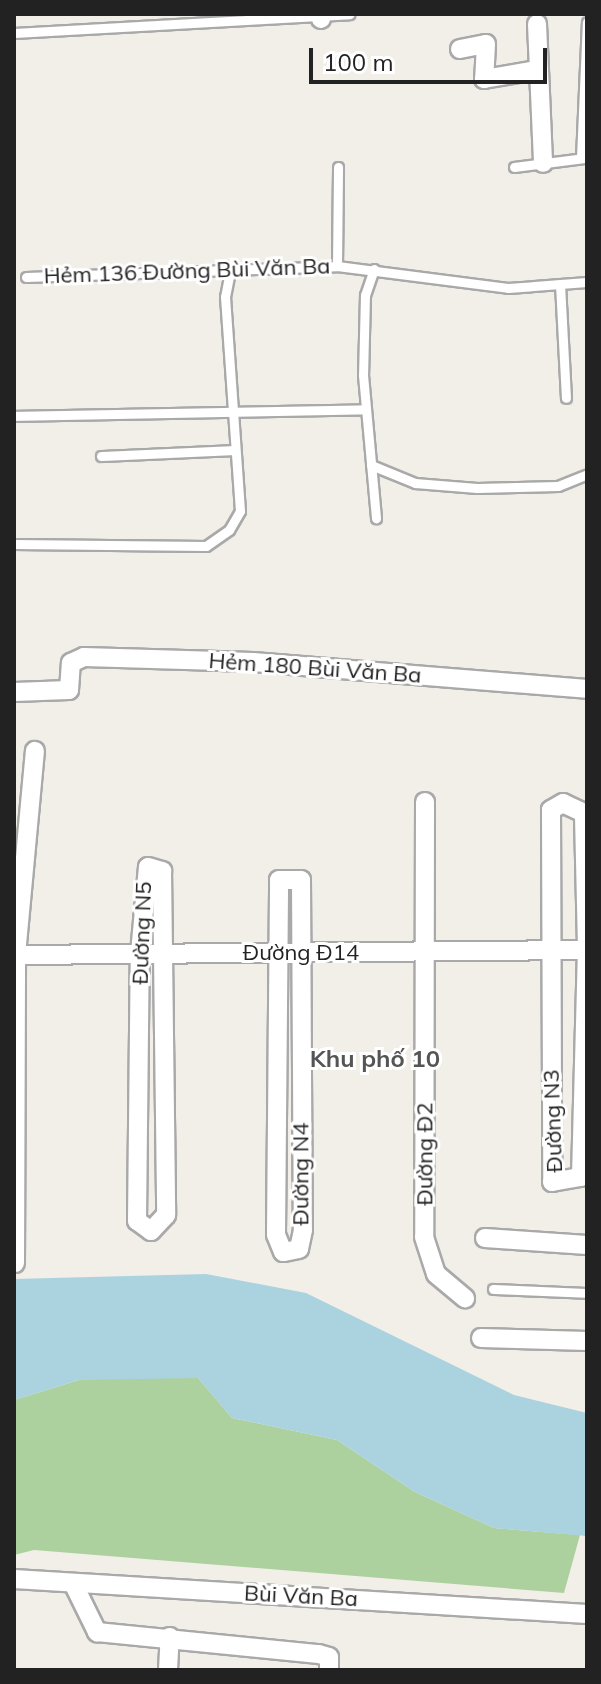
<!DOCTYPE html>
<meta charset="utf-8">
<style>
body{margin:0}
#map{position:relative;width:601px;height:1684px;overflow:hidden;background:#f2efe9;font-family:Mulish,sans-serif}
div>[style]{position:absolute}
.forest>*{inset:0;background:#add19e}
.water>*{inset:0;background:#aad3df}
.roads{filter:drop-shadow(2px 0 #a9a9a9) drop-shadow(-2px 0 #a9a9a9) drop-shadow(0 2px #a9a9a9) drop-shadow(0 -2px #a9a9a9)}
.service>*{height:9px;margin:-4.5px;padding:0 4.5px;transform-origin:4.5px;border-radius:4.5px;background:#fff}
.minor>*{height:18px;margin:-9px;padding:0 9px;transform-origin:9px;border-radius:9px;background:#fff}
span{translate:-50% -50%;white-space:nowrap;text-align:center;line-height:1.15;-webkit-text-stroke:6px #fff;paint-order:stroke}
.street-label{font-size:22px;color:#222}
.neighbourhood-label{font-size:24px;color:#555;font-weight:700}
.frame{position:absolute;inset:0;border:16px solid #222;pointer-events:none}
.scale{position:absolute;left:309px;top:48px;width:238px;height:36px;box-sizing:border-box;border:4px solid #222;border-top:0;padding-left:10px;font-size:24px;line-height:28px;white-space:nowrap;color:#222;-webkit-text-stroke:6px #fff;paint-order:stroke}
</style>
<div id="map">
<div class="forest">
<i style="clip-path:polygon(152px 1376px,198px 1378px,232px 1418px,337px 1440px,415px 1492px,494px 1528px,580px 1535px,564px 1593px,34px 1550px,14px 1555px,14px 1400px,79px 1380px)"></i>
</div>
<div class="water">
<i style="clip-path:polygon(206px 1274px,306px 1293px,514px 1395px,587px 1413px,587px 1536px,494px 1528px,415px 1492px,337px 1440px,232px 1418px,198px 1378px,79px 1380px,14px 1400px,14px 1279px)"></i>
</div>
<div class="roads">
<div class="service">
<i style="left:14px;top:33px;width:336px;rotate:-3.2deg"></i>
<i style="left:581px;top:158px;width:136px;rotate:-87.5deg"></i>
<i style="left:514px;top:167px;width:71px;rotate:-7.3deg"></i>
<i style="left:337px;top:266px;width:99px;rotate:-89.4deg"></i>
<i style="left:374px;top:269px;width:28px;rotate:109deg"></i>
<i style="left:365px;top:295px;width:80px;rotate:91.4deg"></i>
<i style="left:363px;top:375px;width:144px;rotate:84.8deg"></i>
<i style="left:26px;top:277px;width:311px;rotate:-2deg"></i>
<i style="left:337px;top:266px;width:172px;rotate:7.3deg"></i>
<i style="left:508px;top:288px;width:79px;rotate:-4.3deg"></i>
<i style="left:560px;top:284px;width:114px;rotate:87deg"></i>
<i style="left:14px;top:416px;width:352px;rotate:-1.1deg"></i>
<i style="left:101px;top:456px;width:130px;rotate:-2.6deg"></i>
<i style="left:371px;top:465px;width:48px;rotate:22.2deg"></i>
<i style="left:415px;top:483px;width:62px;rotate:4.6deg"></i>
<i style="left:477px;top:488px;width:81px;rotate:-1.4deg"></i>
<i style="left:558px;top:486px;width:31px;rotate:-22deg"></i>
<i style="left:14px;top:544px;width:192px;rotate:0.6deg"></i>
<i style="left:206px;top:546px;width:28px;rotate:-35deg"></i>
<i style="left:229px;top:530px;width:22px;rotate:-60deg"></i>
<i style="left:240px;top:511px;width:215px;rotate:-94deg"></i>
<i style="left:225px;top:297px;width:32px;rotate:-79deg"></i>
<i style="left:493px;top:1289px;width:94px;rotate:2.4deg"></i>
</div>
<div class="minor">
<i style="left:320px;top:14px;width:5px;rotate:79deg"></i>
<i style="left:537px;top:24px;width:139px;rotate:87.5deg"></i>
<i style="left:460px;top:49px;width:26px;rotate:-11deg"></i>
<i style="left:486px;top:44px;width:35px;rotate:93deg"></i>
<i style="left:484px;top:79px;width:54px;rotate:-9.6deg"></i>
<i style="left:14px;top:692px;width:55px;rotate:-2.1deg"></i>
<i style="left:69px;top:690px;width:27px;rotate:-86deg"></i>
<i style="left:71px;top:663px;width:14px;rotate:-25deg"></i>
<i style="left:84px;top:657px;width:169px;rotate:1.7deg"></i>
<i style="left:253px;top:662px;width:335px;rotate:4.6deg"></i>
<i style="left:425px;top:802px;width:435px;rotate:90.1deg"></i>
<i style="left:424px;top:1237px;width:39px;rotate:72deg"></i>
<i style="left:436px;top:1274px;width:38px;rotate:40deg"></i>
<i style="left:148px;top:867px;width:15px;rotate:16deg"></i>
<i style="left:162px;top:871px;width:344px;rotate:89.3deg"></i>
<i style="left:166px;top:1215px;width:22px;rotate:133deg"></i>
<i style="left:151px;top:1231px;width:17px;rotate:-144deg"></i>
<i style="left:137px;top:1221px;width:268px;rotate:-89.4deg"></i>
<i style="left:140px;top:953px;width:86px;rotate:-84.7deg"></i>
<i style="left:279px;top:880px;width:22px"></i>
<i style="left:301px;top:880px;width:350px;rotate:89.7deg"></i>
<i style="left:303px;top:1230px;width:19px;rotate:102deg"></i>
<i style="left:299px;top:1249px;width:16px;rotate:169deg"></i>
<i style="left:283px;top:1252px;width:18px;rotate:-112deg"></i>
<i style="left:276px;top:1235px;width:355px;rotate:-89.5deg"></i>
<i style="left:587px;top:948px;width:135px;rotate:-91.3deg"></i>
<i style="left:584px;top:813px;width:23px;rotate:-155deg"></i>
<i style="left:563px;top:803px;width:14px;rotate:150deg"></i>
<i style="left:551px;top:810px;width:372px;rotate:89.8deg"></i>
<i style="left:552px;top:1182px;width:29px;rotate:-10deg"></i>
<i style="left:581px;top:1177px;width:225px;rotate:-88.5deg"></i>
<i style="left:14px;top:955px;width:573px;rotate:-0.5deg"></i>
<i style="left:485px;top:1238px;width:102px;rotate:3.9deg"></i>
<i style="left:15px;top:1263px;width:308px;rotate:-89.8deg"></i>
<i style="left:16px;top:955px;width:205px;rotate:-84.7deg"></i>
<i style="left:481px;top:1338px;width:106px;rotate:1.6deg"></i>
<i style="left:14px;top:1579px;width:574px;rotate:3.5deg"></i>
<i style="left:73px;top:1583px;width:55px;rotate:63.9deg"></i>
<i style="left:97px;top:1632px;width:223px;rotate:5.7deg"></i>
<i style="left:319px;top:1654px;width:10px;rotate:17deg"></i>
<i style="left:329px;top:1657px;width:13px;rotate:90deg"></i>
<i style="left:168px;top:1670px;width:33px;rotate:-87deg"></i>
</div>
</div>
<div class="street-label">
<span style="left:187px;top:271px;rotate:-2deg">Hẻm 136 Đường Bùi Văn Ba</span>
<span style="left:315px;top:668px;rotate:4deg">Hẻm 180 Bùi Văn Ba</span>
<span style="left:142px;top:933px;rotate:-88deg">Đường N5</span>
<span style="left:301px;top:953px">Đường Đ14</span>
<span style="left:553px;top:1121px;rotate:-92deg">Đường N3</span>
<span style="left:425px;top:1154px;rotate:-90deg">Đường Đ2</span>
<span style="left:301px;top:1174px;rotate:-90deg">Đường N4</span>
<span style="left:301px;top:1596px;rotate:3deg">Bùi Văn Ba</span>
</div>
<div class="neighbourhood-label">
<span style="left:375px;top:1059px">Khu phố 10</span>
</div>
<div class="frame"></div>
<div class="scale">100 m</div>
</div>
